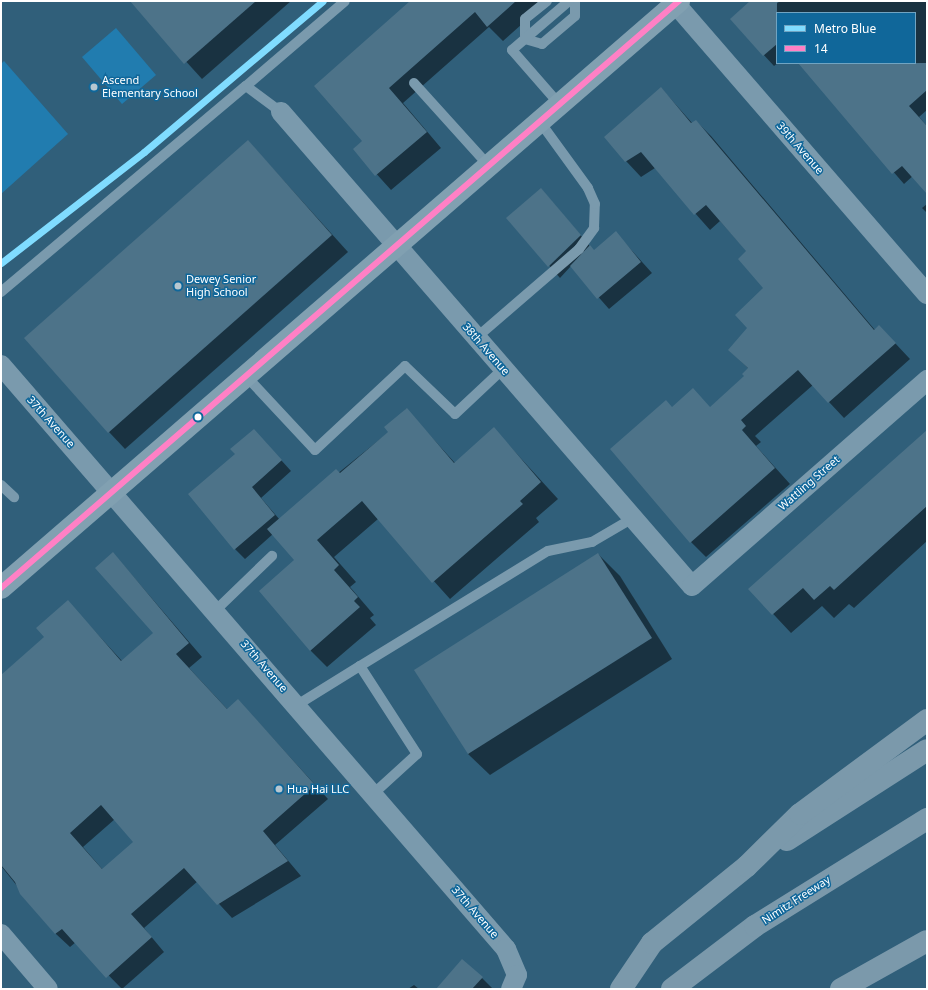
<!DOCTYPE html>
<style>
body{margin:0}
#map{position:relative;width:928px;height:990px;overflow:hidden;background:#305f7a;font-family:"Noto Sans",sans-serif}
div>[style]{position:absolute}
.green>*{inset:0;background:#217caf}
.shadow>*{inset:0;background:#0007}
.building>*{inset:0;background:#4d7389}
.lane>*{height:10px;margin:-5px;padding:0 5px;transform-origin:5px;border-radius:5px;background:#7a9aad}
.street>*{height:20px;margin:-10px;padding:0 10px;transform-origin:10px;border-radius:10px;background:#7a9aad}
.secondary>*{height:22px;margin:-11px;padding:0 11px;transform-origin:11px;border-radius:11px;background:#81a0b1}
.highway>*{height:22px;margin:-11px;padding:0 11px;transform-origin:11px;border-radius:11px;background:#7b99ab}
.bus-1>*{height:6px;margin:-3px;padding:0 3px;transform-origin:3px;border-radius:3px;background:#ff80c5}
.metro-1>*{height:7px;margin:-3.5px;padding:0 3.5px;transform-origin:3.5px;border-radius:3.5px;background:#80dcff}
.dots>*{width:11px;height:11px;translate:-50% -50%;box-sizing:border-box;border:2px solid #10679a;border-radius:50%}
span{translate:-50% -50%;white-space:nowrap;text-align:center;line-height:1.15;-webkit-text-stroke:3px #10679a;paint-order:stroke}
.poi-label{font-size:11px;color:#fff}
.left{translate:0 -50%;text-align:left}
.street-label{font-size:11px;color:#fff}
.frame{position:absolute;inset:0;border:2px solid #fff;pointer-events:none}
.legend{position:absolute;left:776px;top:12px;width:140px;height:52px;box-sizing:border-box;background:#10679a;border:1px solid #70a4c2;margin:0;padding:5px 7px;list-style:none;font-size:12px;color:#fff}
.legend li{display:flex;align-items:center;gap:8px;height:20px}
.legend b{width:20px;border:1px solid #70a4c2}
</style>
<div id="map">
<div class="green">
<i style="clip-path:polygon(116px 28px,156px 75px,122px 104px,82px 57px)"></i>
<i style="clip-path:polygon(4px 61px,68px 134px,1px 194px,1px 64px)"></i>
</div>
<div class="shadow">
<i style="clip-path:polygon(131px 1px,291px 1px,202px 79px)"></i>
<i style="clip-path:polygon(412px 1px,548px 1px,503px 41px,489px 27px,403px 103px,441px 148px,391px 190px,354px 149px,363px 141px)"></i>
<i style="clip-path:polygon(752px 1px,763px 1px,770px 9px,780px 1px,927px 1px,927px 110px,919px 117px,927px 126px,927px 163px,904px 184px,799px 63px,915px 63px,915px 13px,777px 13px,778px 63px,774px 66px,731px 19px)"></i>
<i style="clip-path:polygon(661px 88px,693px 124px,696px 121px,711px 136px,875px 330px,879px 326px,910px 359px,844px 418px,813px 385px,755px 436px,761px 442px,756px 446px,790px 484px,706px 557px,691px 542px,672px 408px,710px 408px,745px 376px,749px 369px,729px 350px,749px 328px,764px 288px,747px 251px,720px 221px,710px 230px,655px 168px,641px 177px,626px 161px)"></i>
<i style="clip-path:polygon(248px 141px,348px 252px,125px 449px,109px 432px)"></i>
<i style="clip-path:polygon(541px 189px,594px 251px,616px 233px,652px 273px,609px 309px,571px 266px,560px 278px,508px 218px)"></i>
<i style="clip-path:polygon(927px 204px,927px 213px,922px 208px)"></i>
<i style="clip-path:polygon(406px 409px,455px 463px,494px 429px,558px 499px,536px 518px,539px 522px,450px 599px,378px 519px,334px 557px,356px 582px,350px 587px,374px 615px,370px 618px,376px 625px,327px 667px,310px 650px,296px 560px,273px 534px,245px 559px,235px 549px,263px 440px,291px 471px,261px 498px,280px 520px,389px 432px)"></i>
<i style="clip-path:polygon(927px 431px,927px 541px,854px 608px,849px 604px,834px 618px,822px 606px,791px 633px,750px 589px)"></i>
<i style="clip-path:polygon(evenodd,113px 553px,202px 657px,189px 668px,228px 710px,238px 700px,328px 799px,275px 845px,301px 876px,232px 918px,198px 881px,144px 928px,164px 952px,122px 989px,76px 942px,70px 947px,56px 934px,1px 866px,1px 676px,45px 637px,68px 602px,122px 661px,154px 633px,113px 553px,115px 819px,135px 842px,103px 870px,83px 847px,115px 819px)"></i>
<i style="clip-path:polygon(598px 554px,620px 576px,672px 659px,490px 775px,468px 754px)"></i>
<i style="clip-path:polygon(482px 978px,493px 989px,437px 989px)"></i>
<i style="clip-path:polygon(414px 985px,419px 989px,408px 989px)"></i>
</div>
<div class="building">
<i style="clip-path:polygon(130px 1px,256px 1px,184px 64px)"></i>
<i style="clip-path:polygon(410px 1px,516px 1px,487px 27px,475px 12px,389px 88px,427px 132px,375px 176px,353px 149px,362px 141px,314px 86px)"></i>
<i style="clip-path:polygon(750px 1px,777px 1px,777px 44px,763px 56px,730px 19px)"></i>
<i style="clip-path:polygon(798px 63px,927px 63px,927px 90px,909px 106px,927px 126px,927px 194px,902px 166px,892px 174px)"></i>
<i style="clip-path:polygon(661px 87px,691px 123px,696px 120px,874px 330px,879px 325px,896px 343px,828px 403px,798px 370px,741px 420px,746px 426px,742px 430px,775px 468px,690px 543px,610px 449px,666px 400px,672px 407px,693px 388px,710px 407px,744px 376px,742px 374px,748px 368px,728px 350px,747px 328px,735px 315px,763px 288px,738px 259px,746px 251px,706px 205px,694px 215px,641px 152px,625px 162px,604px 137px)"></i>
<i style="clip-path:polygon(248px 140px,332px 235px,108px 433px,24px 338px)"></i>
<i style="clip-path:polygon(541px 188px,581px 235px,548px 267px,506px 218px)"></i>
<i style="clip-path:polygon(616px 231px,641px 262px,597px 299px,570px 266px,590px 245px,594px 250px)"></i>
<i style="clip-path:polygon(407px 408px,454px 463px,494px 427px,541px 482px,520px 501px,523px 504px,432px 583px,362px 501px,317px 540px,339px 565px,334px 570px,358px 597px,354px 601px,360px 607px,310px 651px,259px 591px,294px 560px,267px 529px,336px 469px,340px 473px,388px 432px,384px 427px)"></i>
<i style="clip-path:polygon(254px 429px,282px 460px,252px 487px,275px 515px,234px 550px,188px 494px,235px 454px,230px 449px)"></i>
<i style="clip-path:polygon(927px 430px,927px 506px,834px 590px,830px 586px,814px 600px,803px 588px,772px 615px,748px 589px)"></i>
<i style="clip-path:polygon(evenodd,113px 552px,189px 643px,176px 654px,227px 709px,238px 699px,315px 785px,263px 831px,288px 861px,217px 905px,184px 868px,131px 914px,152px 937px,106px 978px,62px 929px,55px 934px,20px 894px,15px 882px,1px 865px,1px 675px,44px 637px,36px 628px,68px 600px,121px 661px,153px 633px,95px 568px,113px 552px,101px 805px,133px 842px,102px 869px,70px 833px,101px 805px)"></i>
<i style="clip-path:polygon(598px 553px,652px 638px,468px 754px,414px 670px)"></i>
<i style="clip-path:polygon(462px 959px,483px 977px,472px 989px,436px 989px)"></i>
</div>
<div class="lane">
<i style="left:547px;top:1px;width:28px;rotate:141deg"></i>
<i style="left:525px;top:19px;width:20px;rotate:90deg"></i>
<i style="left:525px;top:39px;width:18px;rotate:16deg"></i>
<i style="left:542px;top:44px;width:43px;rotate:-40.3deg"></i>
<i style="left:575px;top:16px;width:15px;rotate:-90deg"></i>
<i style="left:414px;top:83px;width:112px;rotate:47.9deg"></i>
<i style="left:246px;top:86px;width:130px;rotate:-40.6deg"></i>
<i style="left:560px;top:105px;width:73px;rotate:-131.1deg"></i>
<i style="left:512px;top:50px;width:75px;rotate:-40.7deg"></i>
<i style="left:1px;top:292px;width:320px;rotate:-40.1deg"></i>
<i style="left:246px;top:86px;width:44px;rotate:36.6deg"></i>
<i style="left:476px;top:338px;width:136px;rotate:-40.8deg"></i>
<i style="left:579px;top:249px;width:26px;rotate:-54deg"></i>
<i style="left:594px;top:228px;width:24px;rotate:-88deg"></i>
<i style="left:595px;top:204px;width:17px;rotate:-114deg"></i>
<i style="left:588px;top:188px;width:82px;rotate:-126deg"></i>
<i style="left:246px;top:376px;width:101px;rotate:47deg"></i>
<i style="left:315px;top:450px;width:123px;rotate:-43deg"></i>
<i style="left:405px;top:366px;width:69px;rotate:43.8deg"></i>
<i style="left:455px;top:414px;width:66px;rotate:-43.2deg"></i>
<i style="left:1px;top:485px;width:18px;rotate:43deg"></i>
<i style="left:216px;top:610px;width:78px;rotate:-44deg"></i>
<i style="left:360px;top:666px;width:220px;rotate:-31.5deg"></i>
<i style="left:548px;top:551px;width:45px;rotate:-11.6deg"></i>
<i style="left:592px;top:542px;width:48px;rotate:-30.3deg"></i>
<i style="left:297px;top:705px;width:74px;rotate:-31.8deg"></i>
<i style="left:360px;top:666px;width:105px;rotate:57.1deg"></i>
<i style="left:417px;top:754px;width:59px;rotate:137.7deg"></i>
</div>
<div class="street">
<i style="left:673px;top:1px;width:388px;rotate:49.1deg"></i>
<i style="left:281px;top:112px;width:627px;rotate:49.07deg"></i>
<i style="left:692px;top:586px;width:313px;rotate:-41.2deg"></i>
<i style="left:1px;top:365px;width:772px;rotate:49.15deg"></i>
<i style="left:506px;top:949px;width:28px;rotate:67deg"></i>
<i style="left:517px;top:975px;width:15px;rotate:113deg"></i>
<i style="left:1px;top:934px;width:72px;rotate:49.5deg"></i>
</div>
<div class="secondary">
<i style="left:1px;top:588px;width:897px;rotate:-40.89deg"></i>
</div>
<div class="highway">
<i style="left:787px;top:840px;width:166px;rotate:-32.7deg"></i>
<i style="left:621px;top:989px;width:55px;rotate:-56deg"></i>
<i style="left:652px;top:943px;width:122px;rotate:-39deg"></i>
<i style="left:747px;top:866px;width:74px;rotate:-44.5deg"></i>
<i style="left:800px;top:814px;width:158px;rotate:-36.5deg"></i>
<i style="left:672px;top:989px;width:104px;rotate:-37.2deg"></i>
<i style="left:755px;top:926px;width:203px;rotate:-31.9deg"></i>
<i style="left:841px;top:989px;width:98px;rotate:-29.2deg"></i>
</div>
<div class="bus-1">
<i style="left:1px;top:588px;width:897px;rotate:-40.89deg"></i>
</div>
<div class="metro-1">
<i style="left:1px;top:263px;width:181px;rotate:-37.8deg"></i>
<i style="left:144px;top:152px;width:234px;rotate:-40.2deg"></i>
</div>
<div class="dots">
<i style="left:94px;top:87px;background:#b7c7d0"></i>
<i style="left:178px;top:286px;background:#b7c7d0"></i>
<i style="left:198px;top:417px;background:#fff"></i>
<i style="left:279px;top:789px;background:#b7c7d0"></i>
</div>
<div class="poi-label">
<span class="left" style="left:102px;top:87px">Ascend<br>Elementary School</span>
<span class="left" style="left:186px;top:286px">Dewey Senior<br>High School</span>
<span class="left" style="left:287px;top:789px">Hua Hai LLC</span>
</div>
<div class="street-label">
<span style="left:800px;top:148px;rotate:49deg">39th Avenue</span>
<span style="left:486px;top:349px;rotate:49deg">38th Avenue</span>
<span style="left:51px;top:422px;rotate:48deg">37th Avenue</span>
<span style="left:809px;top:483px;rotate:-41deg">Wattling Street</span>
<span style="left:264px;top:666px;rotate:49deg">37th Avenue</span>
<span style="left:796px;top:900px;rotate:-33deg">Nimitz Freeway</span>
<span style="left:475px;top:912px;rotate:49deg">37th Avenue</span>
</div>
<div class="frame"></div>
<ul class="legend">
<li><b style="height:5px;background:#80dcff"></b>Metro Blue</li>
<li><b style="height:5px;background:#ff80c5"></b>14</li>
</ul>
</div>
